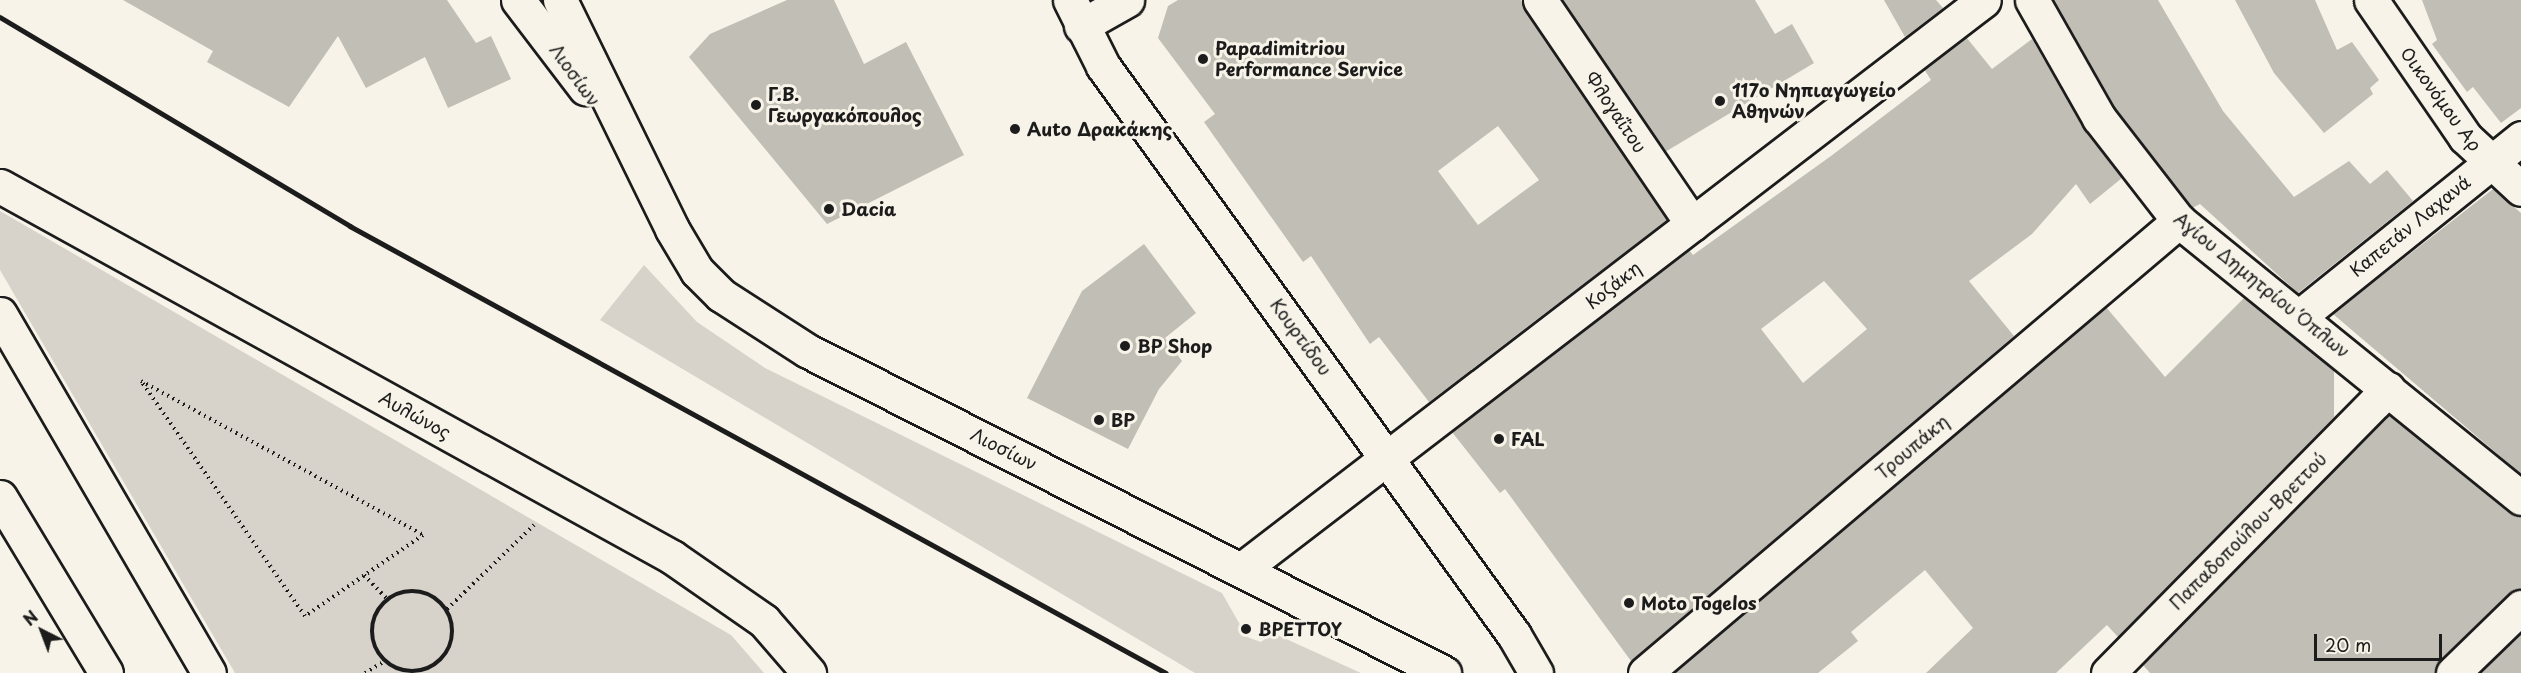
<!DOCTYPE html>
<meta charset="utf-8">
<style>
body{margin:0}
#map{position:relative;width:2521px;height:673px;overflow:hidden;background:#f7f3e8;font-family:"Playpen Sans",sans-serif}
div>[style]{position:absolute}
.green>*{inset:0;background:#d7d3cb}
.building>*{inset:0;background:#c0beb5}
.path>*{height:4px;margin-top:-2px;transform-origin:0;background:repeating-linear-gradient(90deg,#1c1c1c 0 1.5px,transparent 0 6px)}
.path>.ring{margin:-2px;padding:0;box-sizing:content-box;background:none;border:4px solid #1c1c1c;border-radius:50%}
.roads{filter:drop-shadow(2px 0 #1c1c1c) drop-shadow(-2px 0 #1c1c1c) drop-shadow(0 2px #1c1c1c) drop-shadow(0 -2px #1c1c1c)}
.minor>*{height:33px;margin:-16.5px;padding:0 16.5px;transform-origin:16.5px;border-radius:16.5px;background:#f7f3e8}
.major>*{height:33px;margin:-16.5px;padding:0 16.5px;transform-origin:16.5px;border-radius:16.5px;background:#f7f3e8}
.highway>*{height:33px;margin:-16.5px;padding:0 16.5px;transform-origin:16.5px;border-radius:16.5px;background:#f7f3e8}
.rail>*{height:4.5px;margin:-2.25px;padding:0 2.25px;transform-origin:2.25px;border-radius:2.25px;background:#1c1c1c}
.dots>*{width:16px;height:16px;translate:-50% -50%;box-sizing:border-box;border:3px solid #f7f3e8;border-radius:50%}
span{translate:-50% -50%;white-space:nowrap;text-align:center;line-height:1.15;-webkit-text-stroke:6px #f7f3e8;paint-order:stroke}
.poi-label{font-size:18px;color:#1c1c1c;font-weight:700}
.left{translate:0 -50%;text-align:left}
.street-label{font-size:18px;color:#1c1c1c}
.north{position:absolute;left:12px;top:601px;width:60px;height:60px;-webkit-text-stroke:4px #f7f3e8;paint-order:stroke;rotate:318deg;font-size:16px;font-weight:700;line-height:24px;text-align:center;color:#1c1c1c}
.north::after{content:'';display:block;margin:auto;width:21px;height:27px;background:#1c1c1c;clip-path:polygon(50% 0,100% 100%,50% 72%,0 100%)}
.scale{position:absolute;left:2314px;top:634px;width:128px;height:27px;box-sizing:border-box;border:3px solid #1c1c1c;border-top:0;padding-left:8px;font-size:18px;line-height:21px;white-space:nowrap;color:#1c1c1c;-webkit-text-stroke:4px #f7f3e8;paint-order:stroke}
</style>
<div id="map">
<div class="green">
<i style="clip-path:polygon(0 211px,731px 635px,764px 673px,235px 673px,0 270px)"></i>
<i style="clip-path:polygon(644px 265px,697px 322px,765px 368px,1222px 593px,1247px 637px,1261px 642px,1273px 633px,1361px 673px,1195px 673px,600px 320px)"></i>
</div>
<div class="building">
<i style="clip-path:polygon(123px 0,447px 0,476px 43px,491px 36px,511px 79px,448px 108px,425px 57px,366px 88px,338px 36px,289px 107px,207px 62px,213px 51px)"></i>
<i style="clip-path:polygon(787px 0,834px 0,864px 64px,906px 42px,964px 155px,827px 224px,689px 57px,710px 34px)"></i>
<i style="clip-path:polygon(evenodd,1178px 0,1521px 0,1667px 220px,1429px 402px,1379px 337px,1370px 344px,1311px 256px,1303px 262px,1204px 122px,1215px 114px,1158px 38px,1168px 6px,1178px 0,1498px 126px,1539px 180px,1478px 225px,1438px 171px,1498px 126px)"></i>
<i style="clip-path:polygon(1563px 0,1755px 0,1775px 34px,1792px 24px,1814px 63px,1665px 152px)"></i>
<i style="clip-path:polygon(1884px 0,1936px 0,1943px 8px,1905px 37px)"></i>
<i style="clip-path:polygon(2054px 0,2158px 0,2223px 111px,2294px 197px,2349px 161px,2370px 184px,2387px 170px,2413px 201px,2298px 293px,2200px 204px,2192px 208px,2115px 108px)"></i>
<i style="clip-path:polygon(2235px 0,2315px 0,2337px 50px,2352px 42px,2379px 80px,2370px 88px,2373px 94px,2324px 133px,2274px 73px)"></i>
<i style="clip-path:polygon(2422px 0,2521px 0,2521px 108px,2501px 123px,2473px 87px,2467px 92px,2432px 44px,2437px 40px)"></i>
<i style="clip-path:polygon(evenodd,1966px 37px,1992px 69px,2032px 39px,2083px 127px,2122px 178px,2090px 204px,2076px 184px,2032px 234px,1969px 281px,2014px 336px,1631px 661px,1505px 489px,1500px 493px,1452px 432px,1689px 250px,1693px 255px,1831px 156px,1931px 80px,1924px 69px,1966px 37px,1824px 281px,1867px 329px,1803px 383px,1761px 329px,1824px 281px)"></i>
<i style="clip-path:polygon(2493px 189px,2521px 213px,2521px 474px,2333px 314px)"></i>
<i style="clip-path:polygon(1144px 244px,1196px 313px,1165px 338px,1182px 361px,1159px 389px,1128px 449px,1027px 398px,1082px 291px)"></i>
<i style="clip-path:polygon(2244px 298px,2334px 370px,2334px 417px,2118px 637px,2107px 625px,2056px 673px,1926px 673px,1973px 628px,1925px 570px,1851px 632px,1858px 641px,1818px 673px,1674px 673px,2106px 307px,2165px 377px)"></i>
<i style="clip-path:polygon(2389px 415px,2509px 513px,2521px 516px,2521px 589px,2508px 594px,2440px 660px,2435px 673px,2150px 673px,2143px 665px)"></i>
<i style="clip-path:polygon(2521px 633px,2521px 673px,2480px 673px)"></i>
</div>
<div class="path">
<i style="left:141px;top:381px;width:321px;rotate:28.6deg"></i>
<i style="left:423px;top:535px;width:143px;rotate:145.5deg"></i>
<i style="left:305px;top:616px;width:287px;rotate:-124.9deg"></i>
<i style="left:364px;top:575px;width:33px;rotate:46deg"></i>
<i class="ring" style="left:372px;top:591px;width:76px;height:76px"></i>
<i style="left:447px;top:609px;width:121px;rotate:-44deg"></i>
<i style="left:365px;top:673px;width:23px;rotate:-31deg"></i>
</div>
<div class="roads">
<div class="minor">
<i style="left:1070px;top:0;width:74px;rotate:63.4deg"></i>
<i style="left:1103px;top:66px;width:702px;rotate:54.16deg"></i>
<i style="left:1514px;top:635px;width:44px;rotate:59.9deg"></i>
<i style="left:1540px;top:0;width:271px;rotate:55.8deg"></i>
<i style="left:2032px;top:0;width:136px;rotate:60.4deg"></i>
<i style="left:2099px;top:118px;width:130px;rotate:52.2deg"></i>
<i style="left:2179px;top:221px;width:440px;rotate:39deg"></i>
<i style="left:2371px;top:0;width:166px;rotate:55.5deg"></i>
<i style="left:2465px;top:137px;width:76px;rotate:42.9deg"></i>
<i style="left:1081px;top:26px;width:53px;rotate:-29.5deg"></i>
<i style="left:0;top:186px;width:768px;rotate:28.9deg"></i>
<i style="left:672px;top:557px;width:112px;rotate:34.8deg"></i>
<i style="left:764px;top:621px;width:69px;rotate:49.1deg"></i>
<i style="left:0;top:314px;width:415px;rotate:59.8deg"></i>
<i style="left:2300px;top:316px;width:284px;rotate:-38.8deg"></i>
<i style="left:1241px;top:570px;width:936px;rotate:-37.49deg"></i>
<i style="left:1645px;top:673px;width:700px;rotate:-40.25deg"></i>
<i style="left:2108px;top:673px;width:399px;rotate:-45.4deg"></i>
<i style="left:2453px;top:673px;width:95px;rotate:-44.1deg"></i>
</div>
<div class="major">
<i style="left:518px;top:0;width:111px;rotate:52.7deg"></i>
<i style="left:560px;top:0;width:255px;rotate:63.9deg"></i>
<i style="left:672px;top:229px;width:49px;rotate:59.2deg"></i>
<i style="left:697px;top:271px;width:34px;rotate:45deg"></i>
<i style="left:721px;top:295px;width:103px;rotate:32.8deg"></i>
<i style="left:808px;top:351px;width:713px;rotate:26.85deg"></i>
</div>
<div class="highway">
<i style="left:0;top:497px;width:205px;rotate:58.9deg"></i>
</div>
</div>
<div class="rail">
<i style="left:0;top:17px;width:408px;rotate:30.8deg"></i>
<i style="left:350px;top:226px;width:930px;rotate:28.71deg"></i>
</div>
<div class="dots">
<i style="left:1203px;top:59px;background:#1c1c1c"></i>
<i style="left:1720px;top:101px;background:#1c1c1c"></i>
<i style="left:756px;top:105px;background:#1c1c1c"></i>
<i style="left:1015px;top:129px;background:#1c1c1c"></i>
<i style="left:829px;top:209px;background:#1c1c1c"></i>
<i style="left:1125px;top:346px;background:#1c1c1c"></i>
<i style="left:1099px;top:420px;background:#1c1c1c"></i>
<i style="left:1499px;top:439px;background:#1c1c1c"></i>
<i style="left:1629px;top:603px;background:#1c1c1c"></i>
<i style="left:1246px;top:629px;background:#1c1c1c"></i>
</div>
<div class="poi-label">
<span class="left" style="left:1215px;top:59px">Papadimitriou<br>Performance Service</span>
<span class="left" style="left:1732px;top:101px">117ο Νηπιαγωγείο<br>Αθηνών</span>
<span class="left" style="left:768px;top:105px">Γ.Β.<br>Γεωργακόπουλος</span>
<span class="left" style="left:1027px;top:129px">Auto Δρακάκης</span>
<span class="left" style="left:841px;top:209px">Dacia</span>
<span class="left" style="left:1137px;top:346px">BP Shop</span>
<span class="left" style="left:1111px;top:420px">BP</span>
<span class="left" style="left:1511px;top:439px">FAL</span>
<span class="left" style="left:1641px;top:603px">Moto Togelos</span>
<span class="left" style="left:1258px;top:629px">ΒΡΕΤΤΟΥ</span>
</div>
<div class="street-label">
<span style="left:575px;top:75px;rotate:54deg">Λιοσίων</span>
<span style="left:2441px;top:99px;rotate:54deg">Οικονόμου Αρ</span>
<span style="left:1616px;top:112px;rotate:56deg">Φλογαΐτου</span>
<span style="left:2410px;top:226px;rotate:-39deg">Καπετάν Λαχανά</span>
<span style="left:1613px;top:285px;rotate:-38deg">Κοζάκη</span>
<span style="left:2262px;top:285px;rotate:39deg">Αγίου Δημητρίου Όπλων</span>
<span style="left:1301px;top:337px;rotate:54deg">Κουρτίδου</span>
<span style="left:415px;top:415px;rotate:29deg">Αυλώνος</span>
<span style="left:1912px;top:447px;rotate:-40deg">Τρουπάκη</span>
<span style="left:1004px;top:449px;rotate:27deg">Λιοσίων</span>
<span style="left:2248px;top:531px;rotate:-45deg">Παπαδοπούλου-Βρεττού</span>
</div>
<div class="north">N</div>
<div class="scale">20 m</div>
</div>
